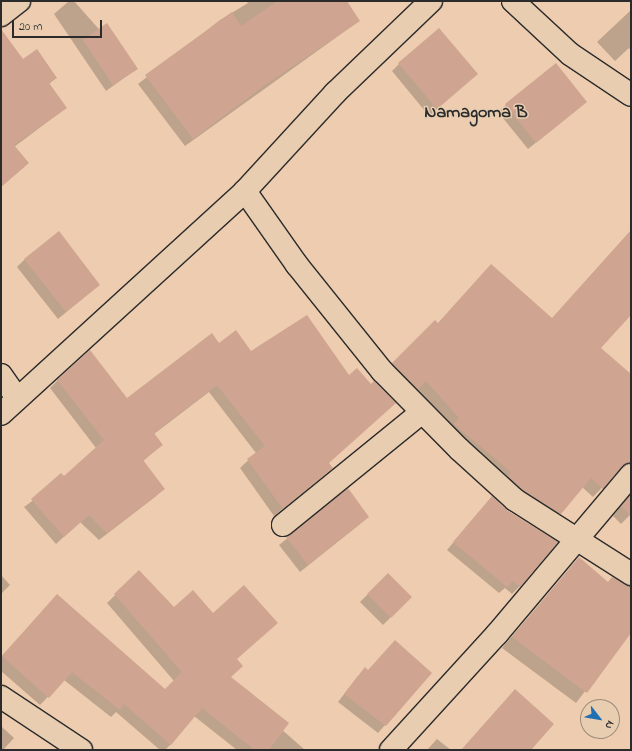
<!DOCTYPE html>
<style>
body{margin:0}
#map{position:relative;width:632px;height:751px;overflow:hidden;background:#eeccaf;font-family:"Indie Flower",sans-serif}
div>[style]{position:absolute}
.shadow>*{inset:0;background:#0003}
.building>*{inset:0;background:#cfa591}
.roads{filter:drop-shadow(1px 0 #2b2b2b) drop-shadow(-1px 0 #2b2b2b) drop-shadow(0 1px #2b2b2b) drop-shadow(0 -1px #2b2b2b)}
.minor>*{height:22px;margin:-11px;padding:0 11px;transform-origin:11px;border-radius:11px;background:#e8cdb0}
span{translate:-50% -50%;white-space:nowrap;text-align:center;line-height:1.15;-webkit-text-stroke:3px #e8cdb0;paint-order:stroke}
.quarter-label{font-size:18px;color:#2b2b2b;font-weight:700}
.frame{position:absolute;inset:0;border:2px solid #2b2b2b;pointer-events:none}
.north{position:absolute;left:580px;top:699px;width:40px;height:40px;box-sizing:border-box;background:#e8cdb0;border:1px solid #9c8c7b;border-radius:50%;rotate:121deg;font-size:11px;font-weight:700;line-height:16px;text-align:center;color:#2b2b2b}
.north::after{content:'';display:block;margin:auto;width:14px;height:18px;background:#1f6fb2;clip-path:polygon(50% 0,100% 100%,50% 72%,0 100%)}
.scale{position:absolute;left:12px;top:20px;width:90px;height:18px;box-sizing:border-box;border:2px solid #2b2b2b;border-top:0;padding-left:5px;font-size:12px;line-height:14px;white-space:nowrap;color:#2b2b2b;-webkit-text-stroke:3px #e8cdb0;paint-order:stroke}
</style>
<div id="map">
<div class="shadow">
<i style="clip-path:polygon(69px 1px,74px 1px,135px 70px,106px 91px,54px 14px)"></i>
<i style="clip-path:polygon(246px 1px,345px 1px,359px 21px,185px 146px,138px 84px,220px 20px,248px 3px)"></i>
<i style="clip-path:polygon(631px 10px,631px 51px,629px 48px,615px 61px,597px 42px)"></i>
<i style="clip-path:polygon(1px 54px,22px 60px,56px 78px,49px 84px,66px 108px,14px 147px,28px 163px,1px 187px)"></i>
<i style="clip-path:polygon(399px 64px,477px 74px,429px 116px,392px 71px)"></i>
<i style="clip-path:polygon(586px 102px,528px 149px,498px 112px,506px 105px)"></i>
<i style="clip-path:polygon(631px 231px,631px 314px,600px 348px,631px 376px,631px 477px,630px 474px,617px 472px,593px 497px,582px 487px,551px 523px,451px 427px,416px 390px,408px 398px,383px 373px,435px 321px,438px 324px,552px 319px)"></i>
<i style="clip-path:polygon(25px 259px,99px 285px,58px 319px,17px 267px)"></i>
<i style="clip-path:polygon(219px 344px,332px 468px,274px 516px,240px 468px,256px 453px,209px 392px,154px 434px,162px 445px,143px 461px,163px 489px,155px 497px,99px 540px,80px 522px,56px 544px,24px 507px,64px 478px,96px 448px,50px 388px,58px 380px,127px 399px)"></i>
<i style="clip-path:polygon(348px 490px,360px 524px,300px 572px,279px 545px)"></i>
<i style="clip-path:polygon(631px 492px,631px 514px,621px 524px,613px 516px)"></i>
<i style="clip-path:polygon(492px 497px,520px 586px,512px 594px,505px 588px,499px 593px,447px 550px)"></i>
<i style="clip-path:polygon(579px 558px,608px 583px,631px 587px,631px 631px,576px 703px,502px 648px)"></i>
<i style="clip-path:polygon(139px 572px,174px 609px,236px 659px,230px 677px,264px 714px,305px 750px,237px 750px,194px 716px,171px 744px,165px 750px,160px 750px,116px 712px,111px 717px,64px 680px,40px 705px,1px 671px,1px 657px,57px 595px,165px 690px,174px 681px,107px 603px)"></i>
<i style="clip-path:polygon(388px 574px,411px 597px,383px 625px,360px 602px)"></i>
<i style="clip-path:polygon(1px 575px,10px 585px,1px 594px)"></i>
<i style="clip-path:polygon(368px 671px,431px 673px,378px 733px,338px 702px,358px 676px)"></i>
<i style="clip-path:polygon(1px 726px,14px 738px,3px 750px,1px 750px)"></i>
<i style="clip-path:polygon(437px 739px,451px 750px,427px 750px)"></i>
</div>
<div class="building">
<i style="clip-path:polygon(278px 1px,347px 1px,360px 21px,265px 85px,193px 139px,145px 75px,232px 12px,241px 26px)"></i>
<i style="clip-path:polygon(107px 23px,138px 69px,113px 85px,83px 40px)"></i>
<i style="clip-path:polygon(439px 28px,478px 74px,437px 109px,398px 63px)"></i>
<i style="clip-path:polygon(1px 29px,23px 59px,37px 49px,57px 78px,49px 83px,67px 108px,14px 145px,29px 163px,1px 187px)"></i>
<i style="clip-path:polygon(556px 63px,587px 102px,536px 143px,505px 104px)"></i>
<i style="clip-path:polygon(631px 230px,631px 315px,601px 348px,631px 374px,631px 463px,621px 467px,603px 489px,591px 478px,561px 514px,523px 490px,508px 476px,511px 472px,454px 424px,459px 418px,426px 381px,418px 389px,392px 363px,435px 320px,438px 323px,491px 264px,552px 318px)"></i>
<i style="clip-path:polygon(59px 231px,100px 285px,66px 312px,24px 259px)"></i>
<i style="clip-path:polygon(307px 315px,349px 375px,357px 368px,371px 384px,374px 381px,396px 403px,329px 463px,333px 468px,283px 509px,247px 459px,265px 446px,217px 385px,154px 433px,163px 445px,143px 460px,165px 489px,107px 533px,89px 515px,64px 537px,31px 499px,61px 473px,64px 476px,104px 440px,57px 380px,90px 350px,127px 398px,212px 333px,219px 343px,236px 330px,251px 351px)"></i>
<i style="clip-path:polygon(348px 488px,369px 517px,308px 565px,286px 537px)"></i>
<i style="clip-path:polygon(631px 494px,631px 516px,621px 506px)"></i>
<i style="clip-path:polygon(492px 496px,508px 511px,558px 542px,520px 587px,513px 581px,507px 587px,453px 542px)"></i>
<i style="clip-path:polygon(579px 557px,608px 582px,612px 577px,631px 586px,631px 633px,587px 693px,512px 637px)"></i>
<i style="clip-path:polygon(139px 570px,174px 607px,193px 590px,213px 613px,244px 585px,278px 623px,237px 659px,243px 666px,231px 677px,289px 723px,269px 750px,255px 750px,202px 708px,171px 745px,124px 704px,120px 710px,72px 672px,49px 698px,2px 656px,57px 594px,165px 689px,182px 672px,114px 594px)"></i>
<i style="clip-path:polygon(388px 573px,412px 597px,391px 618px,367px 594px)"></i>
<i style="clip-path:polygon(395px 640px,432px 673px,386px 726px,344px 694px,365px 667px,368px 670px)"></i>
<i style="clip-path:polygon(515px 689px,554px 724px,531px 750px,461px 750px)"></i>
</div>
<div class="roads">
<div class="minor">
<i style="left:513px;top:1px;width:78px;rotate:42.9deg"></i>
<i style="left:570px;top:54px;width:73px;rotate:33.9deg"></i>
<i style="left:1px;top:15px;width:23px;rotate:-38deg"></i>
<i style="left:245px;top:191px;width:90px;rotate:54.9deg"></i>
<i style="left:297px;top:265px;width:136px;rotate:51.3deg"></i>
<i style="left:382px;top:371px;width:110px;rotate:45.4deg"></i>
<i style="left:459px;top:449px;width:76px;rotate:42.3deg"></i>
<i style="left:515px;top:500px;width:138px;rotate:32.5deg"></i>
<i style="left:1px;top:375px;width:28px;rotate:55deg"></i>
<i style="left:1px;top:414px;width:331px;rotate:-42.4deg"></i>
<i style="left:245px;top:191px;width:133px;rotate:-47.4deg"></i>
<i style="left:335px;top:93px;width:133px;rotate:-43.8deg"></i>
<i style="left:283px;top:525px;width:179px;rotate:-39.1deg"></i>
<i style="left:1px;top:697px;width:96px;rotate:33.5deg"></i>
<i style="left:391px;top:750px;width:157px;rotate:-47.6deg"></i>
<i style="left:497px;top:634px;width:208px;rotate:-49.9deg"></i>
</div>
</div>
<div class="quarter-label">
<span style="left:476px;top:113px">Namagoma B</span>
</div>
<div class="frame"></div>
<div class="north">N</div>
<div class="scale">20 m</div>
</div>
